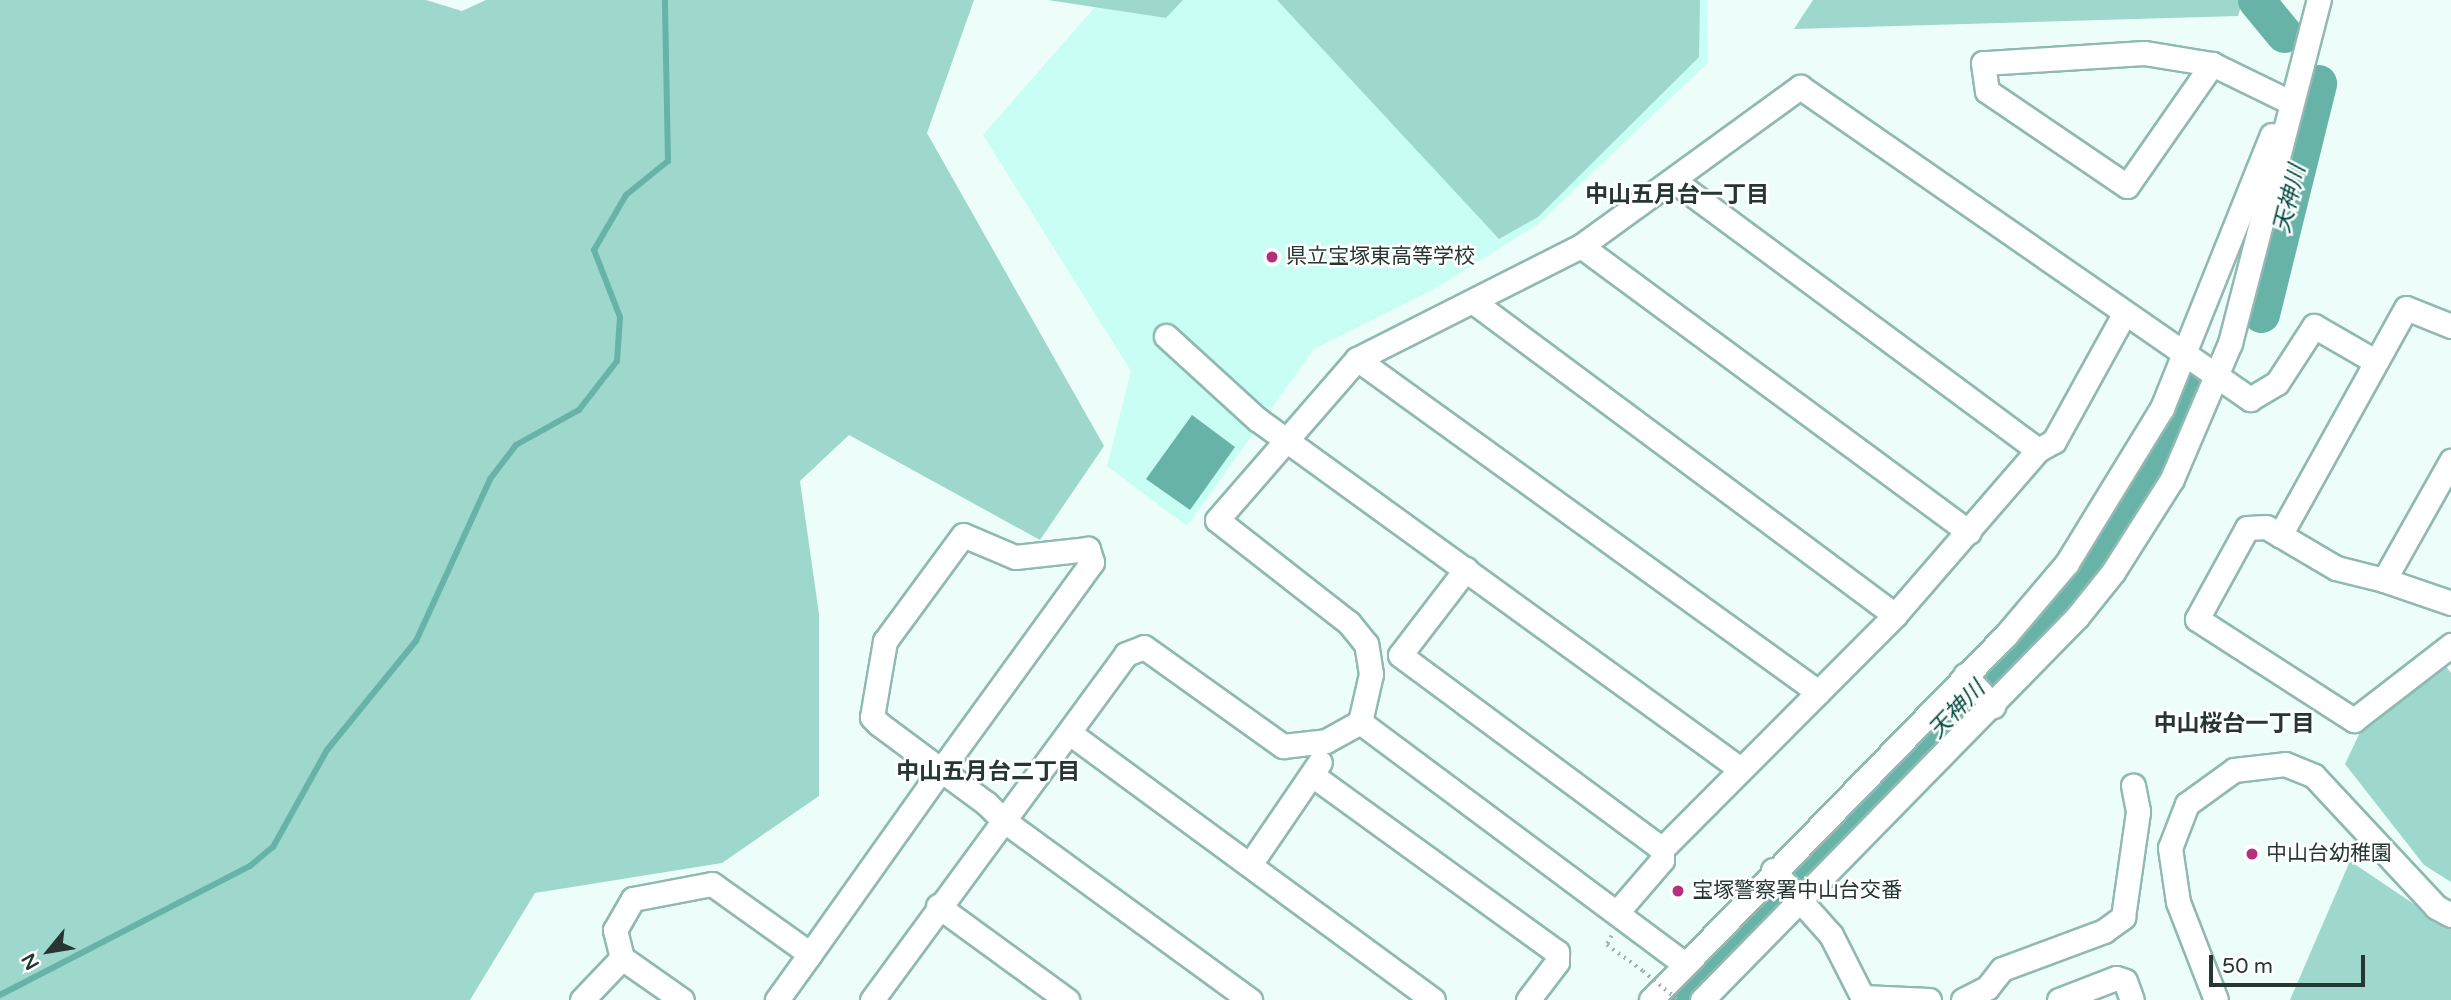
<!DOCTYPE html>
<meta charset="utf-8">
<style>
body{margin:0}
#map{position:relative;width:2451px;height:1000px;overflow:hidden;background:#edfefa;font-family:"Varela Round","Noto Sans JP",sans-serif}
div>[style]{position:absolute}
.built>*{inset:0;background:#c8fef3}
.green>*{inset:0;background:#9ed8cd}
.water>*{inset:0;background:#67b3a7}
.stream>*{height:6px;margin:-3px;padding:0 3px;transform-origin:3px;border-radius:3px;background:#67b3a7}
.river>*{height:37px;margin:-18.5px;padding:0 18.5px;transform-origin:18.5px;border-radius:18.5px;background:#67b3a7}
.path>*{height:3.5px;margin-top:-1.75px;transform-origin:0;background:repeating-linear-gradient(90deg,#a1b2af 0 2px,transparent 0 7px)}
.roads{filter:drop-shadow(2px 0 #8fb9b1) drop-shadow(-2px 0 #8fb9b1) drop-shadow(0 2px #8fb9b1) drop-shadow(0 -2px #8fb9b1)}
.minor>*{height:23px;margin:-11.5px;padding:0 11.5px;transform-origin:11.5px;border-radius:11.5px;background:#fff}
.path-bridge>*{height:3.5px;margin-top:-1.75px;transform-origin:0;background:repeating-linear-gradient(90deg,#a1b2af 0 2px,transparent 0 7px)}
.dots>*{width:19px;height:19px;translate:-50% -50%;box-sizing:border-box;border:4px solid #fff;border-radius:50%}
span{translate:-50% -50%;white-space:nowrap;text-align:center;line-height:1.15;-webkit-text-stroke:5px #fff;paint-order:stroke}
.poi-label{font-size:21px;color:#253633}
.left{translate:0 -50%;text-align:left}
.neighbourhood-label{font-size:23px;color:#253633;font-weight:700}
.water-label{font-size:23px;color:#024b42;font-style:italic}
.north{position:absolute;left:14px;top:916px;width:70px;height:70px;-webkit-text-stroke:5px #fff;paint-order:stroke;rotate:240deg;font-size:19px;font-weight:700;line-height:28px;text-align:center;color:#253633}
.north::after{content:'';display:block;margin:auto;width:24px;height:32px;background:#253633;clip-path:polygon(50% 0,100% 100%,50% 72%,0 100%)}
.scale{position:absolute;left:2209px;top:955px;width:156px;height:32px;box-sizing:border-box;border:4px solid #253633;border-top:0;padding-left:9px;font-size:21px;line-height:24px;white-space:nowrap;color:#253633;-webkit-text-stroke:5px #fff;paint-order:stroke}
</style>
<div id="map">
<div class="built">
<i style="clip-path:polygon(1183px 0,1707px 0,1708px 63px,1537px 225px,1434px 289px,1314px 349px,1187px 526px,1107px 466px,1131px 371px,983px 135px,1095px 7px,1166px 18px)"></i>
</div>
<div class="green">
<i style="clip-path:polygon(0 0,426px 0,462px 11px,486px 0,974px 0,927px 133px,1104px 446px,1040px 540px,849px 435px,800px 481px,819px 614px,819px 796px,722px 863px,535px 893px,470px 1000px,0 1000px)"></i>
<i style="clip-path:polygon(1048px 0,1183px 0,1166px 18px)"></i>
<i style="clip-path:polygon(1277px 0,1700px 0,1699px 57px,1538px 217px,1499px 239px)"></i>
<i style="clip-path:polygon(1813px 0,2243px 0,2238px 16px,1794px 29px)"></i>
<i style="clip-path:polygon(2445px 665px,2451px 673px,2451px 882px,2424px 865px,2345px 764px,2362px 728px)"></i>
<i style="clip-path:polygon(2350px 861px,2451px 929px,2451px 1000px,2290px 1000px)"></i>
</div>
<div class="water">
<i style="clip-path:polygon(1192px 415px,1235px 447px,1190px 510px,1146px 479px)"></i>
</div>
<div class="stream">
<i style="left:0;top:995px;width:281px;rotate:-27.3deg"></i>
<i style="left:250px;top:866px;width:30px;rotate:-40deg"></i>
<i style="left:273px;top:847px;width:111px;rotate:-60.9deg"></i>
<i style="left:327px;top:750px;width:141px;rotate:-50.8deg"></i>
<i style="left:416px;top:641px;width:178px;rotate:-65.4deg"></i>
<i style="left:490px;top:479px;width:43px;rotate:-52.6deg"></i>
<i style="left:516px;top:445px;width:72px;rotate:-29.1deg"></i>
<i style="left:579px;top:410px;width:62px;rotate:-52.2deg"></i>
<i style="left:617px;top:361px;width:44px;rotate:-86.1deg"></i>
<i style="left:620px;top:317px;width:72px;rotate:-111.2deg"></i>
<i style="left:594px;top:250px;width:64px;rotate:-59.8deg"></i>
<i style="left:626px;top:195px;width:54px;rotate:-39deg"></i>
<i style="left:668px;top:161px;width:161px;rotate:-91.1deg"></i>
</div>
<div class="river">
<i style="left:2256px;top:0;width:44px;rotate:50.5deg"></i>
<i style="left:2261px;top:314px;width:238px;rotate:-76.1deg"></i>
<i style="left:1673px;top:1000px;width:546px;rotate:-45.59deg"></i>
<i style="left:2055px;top:610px;width:125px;rotate:-53.1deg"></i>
<i style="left:2130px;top:510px;width:140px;rotate:-62.3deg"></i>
</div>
<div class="path">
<i style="left:1612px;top:936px;width:10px;rotate:119deg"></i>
<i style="left:1607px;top:945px;width:44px;rotate:35.8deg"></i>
</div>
<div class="roads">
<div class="minor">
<i style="left:2212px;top:64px;width:69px;rotate:-170.8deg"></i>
<i style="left:2144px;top:53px;width:161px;rotate:176.4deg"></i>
<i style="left:1983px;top:63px;width:28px;rotate:82deg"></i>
<i style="left:1987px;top:91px;width:169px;rotate:34.2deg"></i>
<i style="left:2127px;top:186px;width:149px;rotate:-55.1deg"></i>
<i style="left:2212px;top:64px;width:85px;rotate:26deg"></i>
<i style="left:1673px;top:180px;width:454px;rotate:36.5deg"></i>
<i style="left:1581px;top:246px;width:482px;rotate:36.4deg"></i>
<i style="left:1475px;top:303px;width:523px;rotate:36.61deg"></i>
<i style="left:2451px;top:326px;width:48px;rotate:-158.2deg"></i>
<i style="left:2406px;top:308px;width:260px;rotate:119deg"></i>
<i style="left:2280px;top:535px;width:16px;rotate:-150deg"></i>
<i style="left:2266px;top:527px;width:19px;rotate:177deg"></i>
<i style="left:2247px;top:528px;width:104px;rotate:118.8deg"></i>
<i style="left:2197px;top:619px;width:187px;rotate:32.8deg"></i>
<i style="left:2354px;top:720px;width:123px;rotate:-37.7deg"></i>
<i style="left:1166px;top:336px;width:123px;rotate:42.4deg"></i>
<i style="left:1257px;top:419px;width:595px;rotate:35.91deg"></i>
<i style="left:1357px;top:359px;width:569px;rotate:35.84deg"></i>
<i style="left:2280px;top:535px;width:65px;rotate:30.5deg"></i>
<i style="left:2336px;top:568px;width:49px;rotate:14deg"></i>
<i style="left:2384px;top:580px;width:137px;rotate:-60.6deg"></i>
<i style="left:1466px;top:569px;width:108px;rotate:127.5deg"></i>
<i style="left:1400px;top:655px;width:326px;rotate:36.5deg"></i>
<i style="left:2384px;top:580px;width:71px;rotate:18.9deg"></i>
<i style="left:1965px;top:675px;width:42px;rotate:47.9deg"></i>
<i style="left:1360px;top:722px;width:49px;rotate:-77.1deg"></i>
<i style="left:1371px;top:674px;width:30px;rotate:-99deg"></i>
<i style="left:1366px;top:644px;width:27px;rotate:-129deg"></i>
<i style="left:1349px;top:623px;width:167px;rotate:-142deg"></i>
<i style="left:1217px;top:520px;width:213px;rotate:-49deg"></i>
<i style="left:1357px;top:359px;width:251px;rotate:-26.8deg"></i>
<i style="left:1581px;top:246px;width:271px;rotate:-36deg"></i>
<i style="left:1800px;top:87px;width:548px;rotate:34.73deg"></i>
<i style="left:2250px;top:399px;width:31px;rotate:-31deg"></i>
<i style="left:2277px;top:383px;width:68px;rotate:-57deg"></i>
<i style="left:2314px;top:326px;width:68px;rotate:30deg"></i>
<i style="left:1071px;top:734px;width:449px;rotate:36.3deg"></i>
<i style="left:1315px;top:777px;width:299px;rotate:35.9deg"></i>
<i style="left:1557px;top:952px;width:10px;rotate:90deg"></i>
<i style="left:1557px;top:962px;width:48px;rotate:127.3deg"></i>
<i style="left:1251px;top:863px;width:122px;rotate:-55.7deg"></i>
<i style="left:1773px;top:870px;width:87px;rotate:48.3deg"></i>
<i style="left:1831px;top:935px;width:73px;rotate:63.1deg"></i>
<i style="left:938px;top:906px;width:160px;rotate:36.1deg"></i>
<i style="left:1619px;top:910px;width:66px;rotate:-49.3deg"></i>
<i style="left:1662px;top:860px;width:11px;rotate:-90deg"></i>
<i style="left:1662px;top:849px;width:330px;rotate:-45.1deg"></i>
<i style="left:1895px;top:615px;width:218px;rotate:-49.1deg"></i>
<i style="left:2038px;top:450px;width:18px;rotate:-29deg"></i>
<i style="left:2054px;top:441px;width:143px;rotate:-61.1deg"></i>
<i style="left:810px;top:954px;width:226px;rotate:-54.6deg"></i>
<i style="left:941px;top:770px;width:257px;rotate:-54deg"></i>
<i style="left:1092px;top:562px;width:14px;rotate:-107deg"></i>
<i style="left:1088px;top:549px;width:73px;rotate:173.7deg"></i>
<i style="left:1015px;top:557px;width:56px;rotate:-157.1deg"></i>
<i style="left:963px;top:535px;width:132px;rotate:126.3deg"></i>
<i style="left:885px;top:641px;width:77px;rotate:99.7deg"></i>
<i style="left:872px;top:717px;width:10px;rotate:45deg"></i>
<i style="left:879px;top:724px;width:77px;rotate:36.6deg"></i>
<i style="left:941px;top:770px;width:56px;rotate:36.3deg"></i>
<i style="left:986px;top:803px;width:24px;rotate:45deg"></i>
<i style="left:1003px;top:820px;width:306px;rotate:36.1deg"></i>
<i style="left:622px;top:958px;width:73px;rotate:35deg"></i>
<i style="left:1863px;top:997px;width:66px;rotate:2.6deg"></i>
<i style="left:582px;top:1000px;width:58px;rotate:-46.4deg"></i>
<i style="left:622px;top:958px;width:29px;rotate:-104deg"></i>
<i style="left:615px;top:930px;width:36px;rotate:-60deg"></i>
<i style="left:633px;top:899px;width:80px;rotate:-10.8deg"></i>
<i style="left:712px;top:884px;width:120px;rotate:35.5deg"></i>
<i style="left:810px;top:954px;width:57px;rotate:125.7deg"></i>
<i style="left:872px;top:1000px;width:429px;rotate:-53.7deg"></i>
<i style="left:1126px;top:654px;width:19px;rotate:-21deg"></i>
<i style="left:1144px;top:647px;width:171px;rotate:35.5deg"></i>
<i style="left:1283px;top:746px;width:43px;rotate:-6.6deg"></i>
<i style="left:1326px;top:741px;width:39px;rotate:-29deg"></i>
<i style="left:1360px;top:722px;width:403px;rotate:36.7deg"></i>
<i style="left:1651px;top:1000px;width:509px;rotate:-45.8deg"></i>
<i style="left:2006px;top:635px;width:94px;rotate:-49.7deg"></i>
<i style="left:2067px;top:563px;width:182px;rotate:-58.5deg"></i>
<i style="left:2162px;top:408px;width:294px;rotate:-68.1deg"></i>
<i style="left:1702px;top:1000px;width:536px;rotate:-45.6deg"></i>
<i style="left:2077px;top:617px;width:58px;rotate:-51.3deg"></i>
<i style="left:2113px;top:572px;width:110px;rotate:-57.6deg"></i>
<i style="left:2172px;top:479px;width:148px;rotate:-66.9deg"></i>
<i style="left:2230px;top:343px;width:354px;rotate:-75.5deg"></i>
<i style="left:1963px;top:1000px;width:27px;rotate:-27deg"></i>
<i style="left:1987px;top:988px;width:24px;rotate:-52deg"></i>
<i style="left:2002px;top:969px;width:109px;rotate:-20.4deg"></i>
<i style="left:2104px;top:931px;width:24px;rotate:-36deg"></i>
<i style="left:2123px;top:917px;width:107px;rotate:-81.9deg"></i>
<i style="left:2138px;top:811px;width:26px;rotate:-101deg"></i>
<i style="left:2059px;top:1000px;width:61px;rotate:-21.1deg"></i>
<i style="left:2116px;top:978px;width:9px;rotate:18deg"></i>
<i style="left:2125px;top:981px;width:20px;rotate:70deg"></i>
<i style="left:2216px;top:1000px;width:105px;rotate:-111.2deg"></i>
<i style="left:2178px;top:902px;width:55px;rotate:-98.4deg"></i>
<i style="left:2170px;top:848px;width:47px;rotate:-68.9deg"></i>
<i style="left:2187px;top:804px;width:58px;rotate:-35.9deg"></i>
<i style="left:2234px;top:770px;width:51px;rotate:-6.7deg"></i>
<i style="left:2285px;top:764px;width:31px;rotate:22deg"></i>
<i style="left:2314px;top:776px;width:179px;rotate:47deg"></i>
<i style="left:2436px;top:907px;width:17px;rotate:28deg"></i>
</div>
</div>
<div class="path-bridge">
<i style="left:1643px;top:971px;width:45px;rotate:39.6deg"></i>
</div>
<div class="dots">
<i style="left:1272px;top:257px;background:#b3317c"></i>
<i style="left:2252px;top:854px;background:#b3317c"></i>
<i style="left:1678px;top:891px;background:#b3317c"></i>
</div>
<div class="poi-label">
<span class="left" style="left:1286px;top:257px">県立宝塚東高等学校</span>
<span class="left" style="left:2266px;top:854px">中山台幼稚園</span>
<span class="left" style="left:1692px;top:891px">宝塚警察署中山台交番</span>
</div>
<div class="neighbourhood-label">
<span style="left:1677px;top:195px">中山五月台一丁目</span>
<span style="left:2234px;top:724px">中山桜台一丁目</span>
<span style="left:988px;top:772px">中山五月台二丁目</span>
</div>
<div class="water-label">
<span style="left:2290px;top:199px;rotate:-76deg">天神川</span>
<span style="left:1957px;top:710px;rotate:-46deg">天神川</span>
</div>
<div class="north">N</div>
<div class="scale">50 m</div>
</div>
